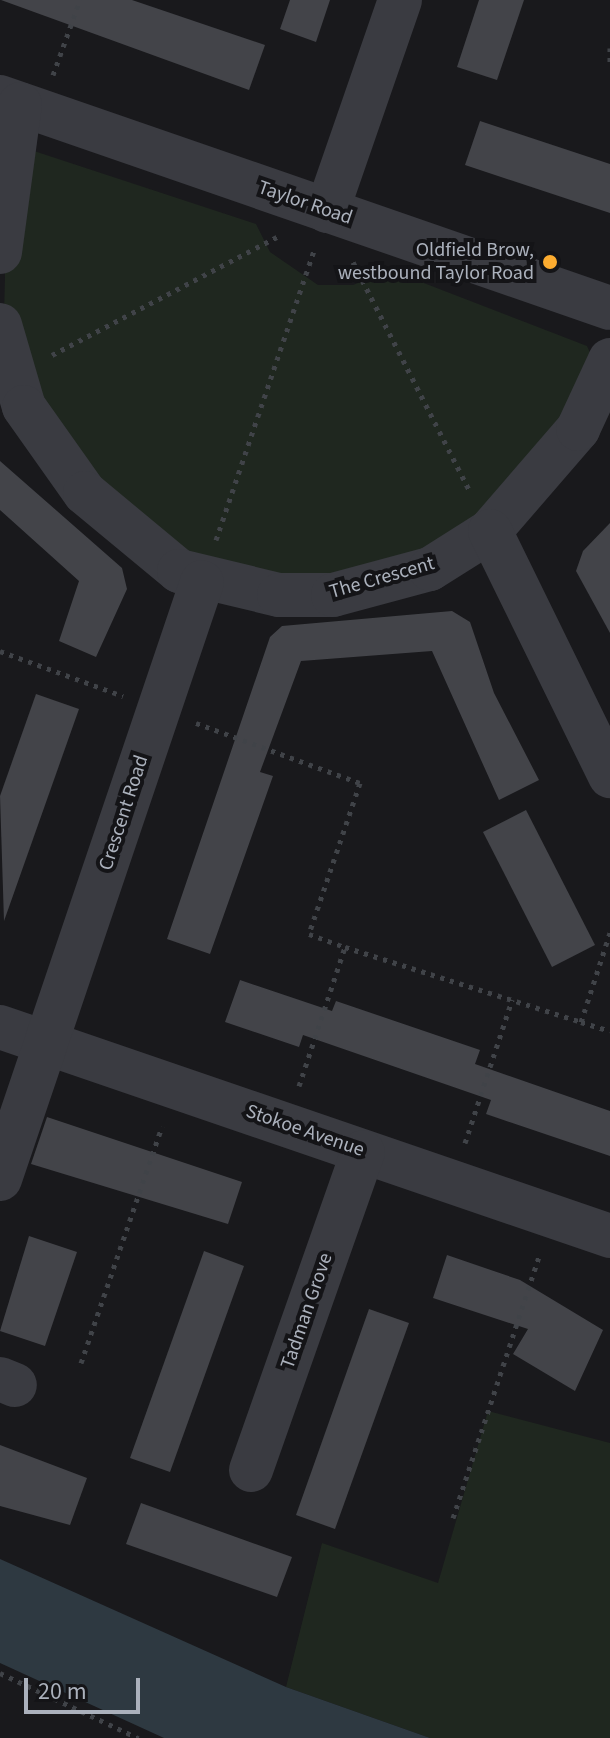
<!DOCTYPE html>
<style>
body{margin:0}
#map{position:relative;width:610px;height:1738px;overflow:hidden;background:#19191c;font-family:"Source Sans 3",sans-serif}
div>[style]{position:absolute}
.green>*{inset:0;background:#1f271f}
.water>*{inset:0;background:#2e3941}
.building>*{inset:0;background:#434449}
.path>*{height:5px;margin-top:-2.5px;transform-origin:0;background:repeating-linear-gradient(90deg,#404348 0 4px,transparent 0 10px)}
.minor>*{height:44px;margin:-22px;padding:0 22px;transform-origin:22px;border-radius:22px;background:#3a3b41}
.dots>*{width:22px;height:22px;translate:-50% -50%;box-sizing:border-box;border:4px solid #141417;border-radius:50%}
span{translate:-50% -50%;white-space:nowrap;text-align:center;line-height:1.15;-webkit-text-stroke:8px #141417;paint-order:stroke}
.street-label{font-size:20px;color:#abb1bc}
.poi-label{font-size:20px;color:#abb1bc}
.right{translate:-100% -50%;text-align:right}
.scale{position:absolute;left:24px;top:1678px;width:116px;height:36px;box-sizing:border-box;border:4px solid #abb1bc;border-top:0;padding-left:10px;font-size:24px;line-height:28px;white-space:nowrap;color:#abb1bc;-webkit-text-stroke:6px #141417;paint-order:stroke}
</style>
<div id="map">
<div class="green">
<i style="clip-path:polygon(34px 151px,256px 224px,270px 252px,318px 285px,353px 285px,390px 270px,587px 346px,595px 364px,483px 531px,380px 580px,209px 582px,52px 441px,4px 315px,6px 236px)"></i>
<i style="clip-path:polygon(488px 1411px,610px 1443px,610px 1738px,430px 1738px,286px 1687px,322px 1543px,438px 1583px)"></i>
</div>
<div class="water">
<i style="clip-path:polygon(0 1559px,286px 1687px,430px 1738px,164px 1738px,0 1663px)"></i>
</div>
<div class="building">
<i style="clip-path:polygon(1px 0,132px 0,265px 45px,249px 90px)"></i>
<i style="clip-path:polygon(290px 0,330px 0,316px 42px,280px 29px)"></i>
<i style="clip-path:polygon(479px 0,524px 0,497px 80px,457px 67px)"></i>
<i style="clip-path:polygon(480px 121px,610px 164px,610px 213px,465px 165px)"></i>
<i style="clip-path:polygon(0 461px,122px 568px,127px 589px,96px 657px,59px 641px,79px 581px,0 510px)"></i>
<i style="clip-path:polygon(610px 523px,610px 633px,576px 571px,583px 551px)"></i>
<i style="clip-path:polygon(452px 611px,470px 622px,494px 693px,539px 780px,499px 800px,432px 651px,301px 661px,260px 772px,273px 776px,210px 954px,167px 939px,270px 637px,282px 626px)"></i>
<i style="clip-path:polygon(36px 694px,79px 709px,4px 921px,0 796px)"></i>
<i style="clip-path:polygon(526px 810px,595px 945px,552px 967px,483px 832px)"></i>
<i style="clip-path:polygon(240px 980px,332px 1011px,336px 1001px,480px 1050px,475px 1064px,610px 1111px,610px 1156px,486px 1114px,491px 1100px,303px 1035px,299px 1047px,225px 1022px)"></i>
<i style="clip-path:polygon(47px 1117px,242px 1182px,228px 1224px,31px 1164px)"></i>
<i style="clip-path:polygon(29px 1236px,77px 1252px,45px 1346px,0 1331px)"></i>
<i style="clip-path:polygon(204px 1251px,244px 1266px,170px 1472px,130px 1458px)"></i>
<i style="clip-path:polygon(447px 1255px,520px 1280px,603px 1330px,575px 1391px,513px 1354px,528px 1329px,433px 1298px)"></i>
<i style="clip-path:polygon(369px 1309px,409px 1323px,335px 1529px,296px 1515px)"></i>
<i style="clip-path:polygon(0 1445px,87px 1478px,70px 1525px,0 1506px)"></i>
<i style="clip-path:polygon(141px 1503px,292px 1557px,277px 1597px,126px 1544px)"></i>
</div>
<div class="path">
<i style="left:610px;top:48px;width:14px;rotate:90deg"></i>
<i style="left:53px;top:75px;width:80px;rotate:-70.2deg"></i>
<i style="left:353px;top:262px;width:258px;rotate:63deg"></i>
<i style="left:52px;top:355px;width:254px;rotate:-27.7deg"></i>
<i style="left:216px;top:540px;width:306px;rotate:-71.3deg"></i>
<i style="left:0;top:651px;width:131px;rotate:20.1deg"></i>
<i style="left:196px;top:723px;width:175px;rotate:20.1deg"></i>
<i style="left:360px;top:783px;width:159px;rotate:108.7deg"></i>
<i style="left:309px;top:934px;width:38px;rotate:20deg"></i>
<i style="left:581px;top:1022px;width:30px;rotate:17deg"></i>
<i style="left:299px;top:1086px;width:146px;rotate:-71.7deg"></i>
<i style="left:345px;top:947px;width:248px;rotate:17.6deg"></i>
<i style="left:581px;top:1022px;width:94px;rotate:-72deg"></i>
<i style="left:465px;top:1143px;width:151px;rotate:-71.8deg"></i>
<i style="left:81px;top:1363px;width:250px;rotate:-71.1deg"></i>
<i style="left:453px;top:1518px;width:279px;rotate:-71.8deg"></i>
<i style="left:0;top:1673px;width:153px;rotate:25.2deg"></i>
</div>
<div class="minor">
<i style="left:0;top:97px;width:645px;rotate:19.08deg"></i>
<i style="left:327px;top:211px;width:223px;rotate:-70.9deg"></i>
<i style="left:0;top:252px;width:149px;rotate:-82.3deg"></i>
<i style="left:0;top:325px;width:85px;rotate:73.7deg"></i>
<i style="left:24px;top:407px;width:105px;rotate:54.7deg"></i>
<i style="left:85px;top:493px;width:122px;rotate:39.7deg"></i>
<i style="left:179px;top:571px;width:103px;rotate:13.5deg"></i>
<i style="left:279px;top:595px;width:54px"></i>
<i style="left:333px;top:595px;width:100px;rotate:-15deg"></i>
<i style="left:430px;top:569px;width:71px;rotate:-32.3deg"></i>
<i style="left:490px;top:531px;width:135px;rotate:-49.2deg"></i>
<i style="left:578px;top:429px;width:76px;rotate:-65.1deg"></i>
<i style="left:490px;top:531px;width:273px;rotate:63.9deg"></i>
<i style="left:0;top:1027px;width:645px;rotate:18.91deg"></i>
<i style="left:0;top:1179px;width:630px;rotate:-71.31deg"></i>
<i style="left:0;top:1379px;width:16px;rotate:22deg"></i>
<i style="left:251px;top:1470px;width:337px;rotate:-70.6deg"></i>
</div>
<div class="dots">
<i style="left:550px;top:262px;background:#fcac30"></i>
</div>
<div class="street-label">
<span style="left:305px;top:203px;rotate:19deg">Taylor Road</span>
<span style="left:382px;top:578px;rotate:-16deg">The Crescent</span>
<span style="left:124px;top:813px;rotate:-72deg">Crescent Road</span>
<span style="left:305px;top:1131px;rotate:19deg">Stokoe Avenue</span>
<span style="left:307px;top:1311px;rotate:-71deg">Tadman Grove</span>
</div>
<div class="poi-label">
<span class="right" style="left:534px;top:262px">Oldfield Brow,<br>westbound Taylor Road</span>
</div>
<div class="scale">20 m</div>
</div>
